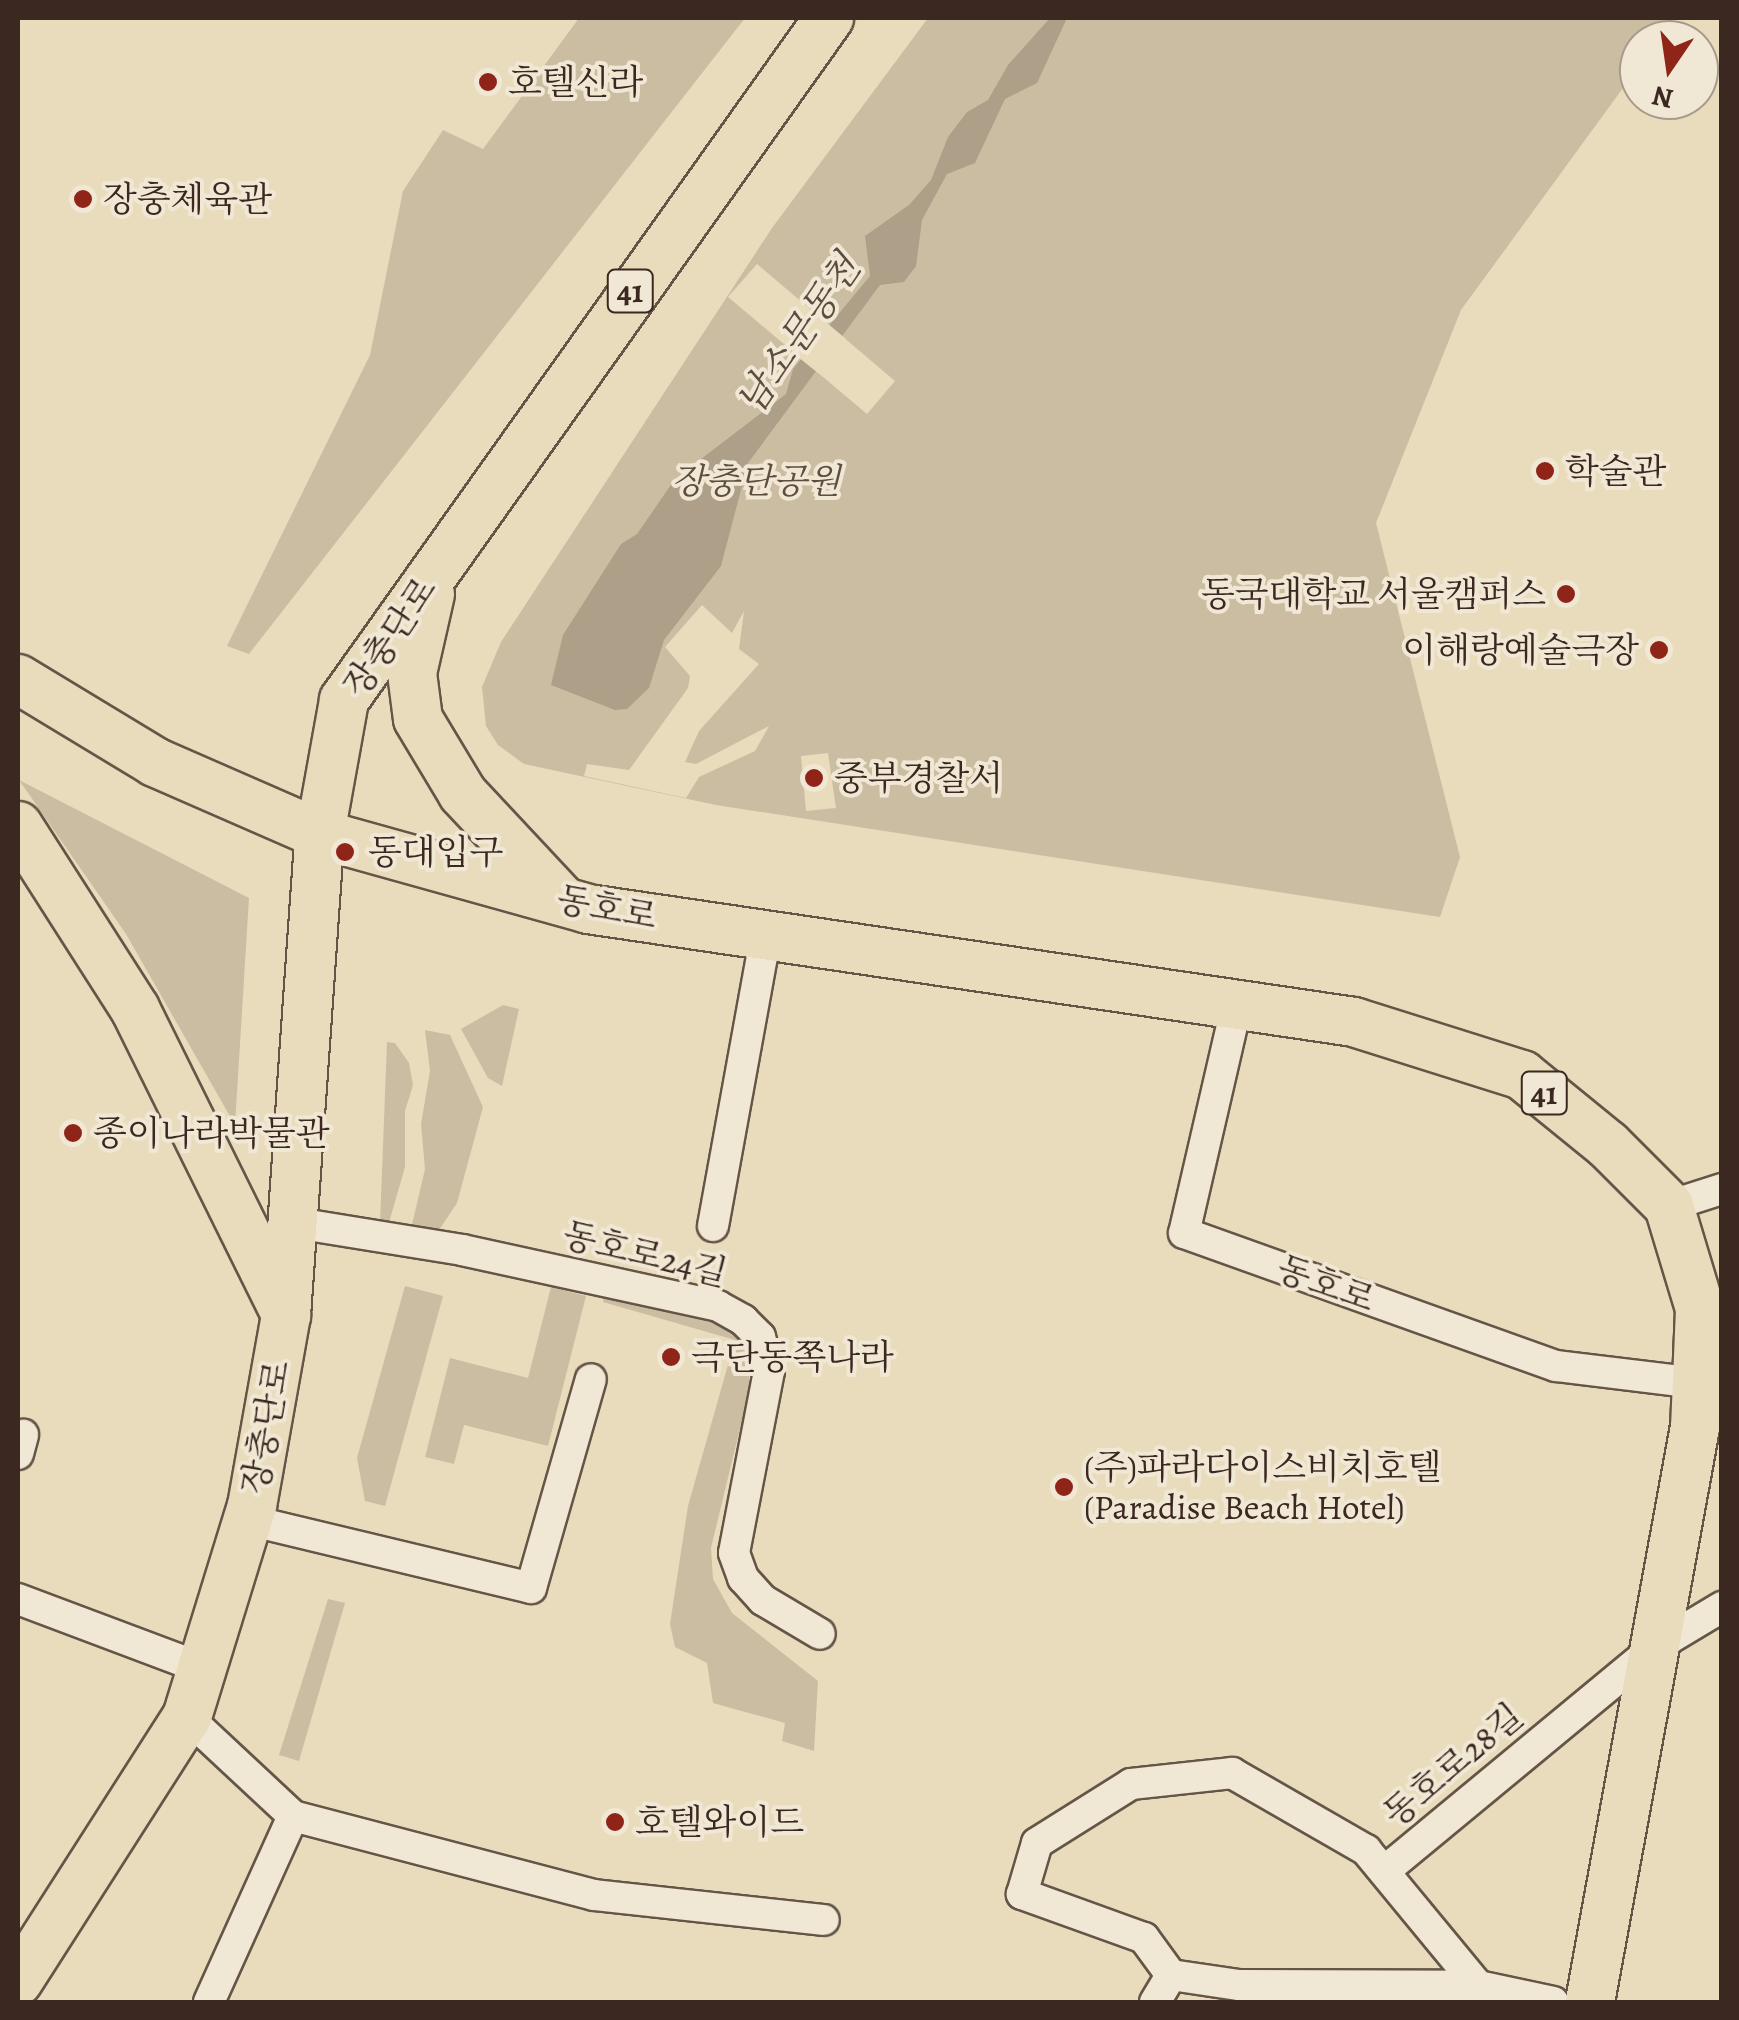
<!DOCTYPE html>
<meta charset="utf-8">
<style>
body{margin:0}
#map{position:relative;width:1739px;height:2020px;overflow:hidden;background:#e8dcbd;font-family:Alegreya,"Noto Serif KR",serif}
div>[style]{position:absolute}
.green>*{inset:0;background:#cbbda2}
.water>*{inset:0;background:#ad9f88}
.pier>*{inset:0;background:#e8dcbd}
.roads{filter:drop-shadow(2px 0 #665547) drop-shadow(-2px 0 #665547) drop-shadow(0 2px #665547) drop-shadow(0 -2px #665547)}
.minor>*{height:30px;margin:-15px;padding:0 15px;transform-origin:15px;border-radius:15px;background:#f0e8d4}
.primary>*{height:48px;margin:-24px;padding:0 24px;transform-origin:24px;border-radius:24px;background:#e8dcbd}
.dots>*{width:28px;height:28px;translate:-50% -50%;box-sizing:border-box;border:5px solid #f0e8d4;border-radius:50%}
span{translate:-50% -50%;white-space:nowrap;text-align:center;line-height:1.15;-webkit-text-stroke:8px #f0e8d4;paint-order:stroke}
.shield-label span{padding:2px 8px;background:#f0e8d4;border:2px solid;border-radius:8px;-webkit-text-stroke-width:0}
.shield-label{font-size:32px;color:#3b2820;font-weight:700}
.poi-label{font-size:35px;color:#3b2820}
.left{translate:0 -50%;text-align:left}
.right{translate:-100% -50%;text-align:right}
.park-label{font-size:35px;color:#5f4d40;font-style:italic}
.street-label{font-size:35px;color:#3b2820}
.water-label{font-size:38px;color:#5d4c3f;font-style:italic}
.frame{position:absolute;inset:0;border:20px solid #3b2820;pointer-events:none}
.north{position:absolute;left:1619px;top:20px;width:100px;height:100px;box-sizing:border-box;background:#f0e8d4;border:2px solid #a89b8c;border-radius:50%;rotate:193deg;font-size:28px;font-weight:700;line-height:40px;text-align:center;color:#3b2820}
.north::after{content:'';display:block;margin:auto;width:35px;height:45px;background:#8f2418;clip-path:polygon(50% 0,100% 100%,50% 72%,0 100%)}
</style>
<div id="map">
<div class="green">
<i style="clip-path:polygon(579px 18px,745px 18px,249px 654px,227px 646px,370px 355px,403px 191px,443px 130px,483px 149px)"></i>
<i style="clip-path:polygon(evenodd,928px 18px,1674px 18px,1658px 40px,1639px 40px,1639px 66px,1461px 310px,1376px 523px,1460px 857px,1440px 917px,716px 805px,524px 764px,498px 745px,486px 726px,482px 687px,501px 642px,772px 228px,928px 18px,757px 264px,895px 381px,867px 414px,728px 297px,757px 264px,928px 18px,702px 605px,732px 633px,744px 611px,739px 649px,759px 664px,699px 731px,685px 762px,696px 764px,769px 726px,755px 751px,699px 777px,686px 798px,584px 776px,587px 764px,629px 770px,688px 688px,690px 676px,665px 647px,702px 605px,928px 18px,828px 753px,836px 808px,806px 811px,801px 756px,828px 753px)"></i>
<i style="clip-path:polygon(19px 780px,249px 898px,235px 1125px,126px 934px)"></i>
<i style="clip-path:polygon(503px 1005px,519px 1009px,502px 1086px,488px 1078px,461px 1029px)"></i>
<i style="clip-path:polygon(425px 1030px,450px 1035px,483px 1107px,457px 1203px,437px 1233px,411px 1229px,425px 1169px,421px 1124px,430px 1071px)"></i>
<i style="clip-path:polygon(387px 1042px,395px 1043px,409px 1063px,413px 1085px,405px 1111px,405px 1167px,388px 1226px,380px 1223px)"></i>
<i style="clip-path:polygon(405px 1286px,443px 1296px,385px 1506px,365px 1501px,357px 1458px)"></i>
<i style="clip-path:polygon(551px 1287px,586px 1296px,548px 1446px,464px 1425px,454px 1464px,425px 1457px,450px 1358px,528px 1378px)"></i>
<i style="clip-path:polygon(606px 1289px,722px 1315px,746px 1339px,750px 1387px,711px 1548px,713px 1579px,732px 1613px,818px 1681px,814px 1751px,782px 1741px,785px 1723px,713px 1703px,707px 1663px,675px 1647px,670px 1624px,688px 1506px,735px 1340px,603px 1302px)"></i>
<i style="clip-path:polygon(328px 1599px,345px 1603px,299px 1761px,279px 1755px)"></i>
</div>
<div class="water">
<i style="clip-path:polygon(1050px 18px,1067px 18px,1037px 83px,1005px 99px,975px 163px,947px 174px,922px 220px,916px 266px,904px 282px,880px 285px,748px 463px,721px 566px,664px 640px,649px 688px,627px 709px,615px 710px,551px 685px,563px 635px,621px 544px,637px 534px,675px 479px,786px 394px,793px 369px,870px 276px,865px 236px,909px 205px,931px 180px,948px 137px,967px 112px,988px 100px,1008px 65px)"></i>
</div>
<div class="pier">
<i style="clip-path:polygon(827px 323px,846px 339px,818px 373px,798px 357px)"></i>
</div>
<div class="roads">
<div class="minor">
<i style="left:1237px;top:1004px;width:235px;rotate:103deg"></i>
<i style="left:1184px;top:1233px;width:395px;rotate:19.7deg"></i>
<i style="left:1556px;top:1366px;width:141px;rotate:6.9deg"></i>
<i style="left:1669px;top:1206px;width:56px;rotate:-17.8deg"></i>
<i style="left:296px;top:1223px;width:168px;rotate:9.2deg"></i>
<i style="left:462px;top:1250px;width:262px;rotate:12.3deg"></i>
<i style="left:718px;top:1306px;width:29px;rotate:29deg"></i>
<i style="left:743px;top:1320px;width:24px;rotate:45deg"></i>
<i style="left:760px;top:1337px;width:35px;rotate:75deg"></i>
<i style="left:769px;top:1371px;width:185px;rotate:100.9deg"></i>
<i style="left:734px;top:1553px;width:27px;rotate:70deg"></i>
<i style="left:743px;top:1578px;width:30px;rotate:48deg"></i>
<i style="left:763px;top:1600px;width:66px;rotate:30.8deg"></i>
<i style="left:713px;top:1226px;width:297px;rotate:-79.7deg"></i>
<i style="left:18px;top:1454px;width:20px;rotate:-75deg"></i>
<i style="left:248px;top:1520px;width:291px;rotate:13.5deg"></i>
<i style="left:531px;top:1588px;width:217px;rotate:-74deg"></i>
<i style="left:18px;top:1599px;width:197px;rotate:20.6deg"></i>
<i style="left:187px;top:1717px;width:145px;rotate:43deg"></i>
<i style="left:293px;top:1816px;width:311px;rotate:14.7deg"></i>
<i style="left:594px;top:1895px;width:231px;rotate:6.2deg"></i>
<i style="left:1387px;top:1869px;width:350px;rotate:-39.6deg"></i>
<i style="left:1657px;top:1646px;width:76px;rotate:-31deg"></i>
<i style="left:1171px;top:1975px;width:46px;rotate:-126.1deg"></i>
<i style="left:1144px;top:1938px;width:130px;rotate:-160.2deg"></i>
<i style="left:1022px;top:1894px;width:53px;rotate:-73.6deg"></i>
<i style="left:1037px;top:1843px;width:111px;rotate:-32.1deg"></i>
<i style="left:1131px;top:1784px;width:102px;rotate:-6.2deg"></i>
<i style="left:1232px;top:1773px;width:155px;rotate:29.9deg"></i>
<i style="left:1366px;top:1850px;width:176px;rotate:50.5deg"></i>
<i style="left:1171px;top:1975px;width:69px;rotate:8.4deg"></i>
<i style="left:1239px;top:1985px;width:239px;rotate:0.2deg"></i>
<i style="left:1478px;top:1986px;width:77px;rotate:12deg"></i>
<i style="left:209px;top:2002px;width:204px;rotate:-65.7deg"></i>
<i style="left:1155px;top:2002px;width:31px;rotate:-59deg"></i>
</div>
<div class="primary">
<i style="left:430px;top:594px;width:81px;rotate:102.8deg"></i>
<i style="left:412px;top:673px;width:46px;rotate:82.6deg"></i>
<i style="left:418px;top:719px;width:87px;rotate:59deg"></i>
<i style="left:463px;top:794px;width:146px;rotate:46.9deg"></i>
<i style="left:18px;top:679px;width:160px;rotate:31.2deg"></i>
<i style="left:155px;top:762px;width:180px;rotate:23.6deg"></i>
<i style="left:320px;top:834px;width:278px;rotate:15.6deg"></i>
<i style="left:588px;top:909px;width:774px;rotate:8.39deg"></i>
<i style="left:1354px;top:1022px;width:176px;rotate:17.5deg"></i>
<i style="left:1522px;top:1075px;width:111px;rotate:39.1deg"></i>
<i style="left:1608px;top:1145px;width:86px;rotate:45deg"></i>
<i style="left:1669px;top:1206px;width:108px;rotate:73.2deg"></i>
<i style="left:1700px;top:1309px;width:118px;rotate:92.4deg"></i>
<i style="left:1695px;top:1427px;width:585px;rotate:100.35deg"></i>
<i style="left:18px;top:826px;width:217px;rotate:57.4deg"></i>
<i style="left:135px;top:1009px;width:341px;rotate:63.7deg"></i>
<i style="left:18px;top:1981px;width:313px;rotate:-57.4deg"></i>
<i style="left:187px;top:1717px;width:221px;rotate:-72.9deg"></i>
<i style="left:252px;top:1506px;width:194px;rotate:-79.9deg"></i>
<i style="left:286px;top:1315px;width:482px;rotate:-86deg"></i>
<i style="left:320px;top:834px;width:136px;rotate:-79.8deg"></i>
<i style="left:344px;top:700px;width:837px;rotate:-54.58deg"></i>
</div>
</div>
<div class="dots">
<i style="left:488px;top:82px;background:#8f2418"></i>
<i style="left:83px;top:199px;background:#8f2418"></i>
<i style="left:1545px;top:471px;background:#8f2418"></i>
<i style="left:1566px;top:594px;background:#8f2418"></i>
<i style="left:1659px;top:650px;background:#8f2418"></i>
<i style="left:814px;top:778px;background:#8f2418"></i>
<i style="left:345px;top:852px;background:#8f2418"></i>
<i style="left:73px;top:1133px;background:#8f2418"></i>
<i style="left:671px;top:1357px;background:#8f2418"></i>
<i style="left:1064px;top:1487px;background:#8f2418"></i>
<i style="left:615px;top:1822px;background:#8f2418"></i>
</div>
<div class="shield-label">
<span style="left:630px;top:291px">41</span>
<span style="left:1544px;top:1093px">41</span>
</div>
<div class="poi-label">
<span class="left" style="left:508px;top:82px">호텔신라</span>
<span class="left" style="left:103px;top:199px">장충체육관</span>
<span class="left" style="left:1565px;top:471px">학술관</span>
<span class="right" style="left:1546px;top:594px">동국대학교 서울캠퍼스</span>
<span class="right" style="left:1639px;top:650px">이해랑예술극장</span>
<span class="left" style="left:834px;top:778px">중부경찰서</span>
<span class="left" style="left:368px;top:852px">동대입구</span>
<span class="left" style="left:93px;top:1133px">종이나라박물관</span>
<span class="left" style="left:691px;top:1357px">극단동쪽나라</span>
<span class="left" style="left:1084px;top:1487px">(주)파라다이스비치호텔<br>(Paradise Beach Hotel)</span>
<span class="left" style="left:635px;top:1822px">호텔와이드</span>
</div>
<div class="park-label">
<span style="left:756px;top:481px">장충단공원</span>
</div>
<div class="street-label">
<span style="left:390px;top:637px;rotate:-56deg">장충단로</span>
<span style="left:607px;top:908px;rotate:11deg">동호로</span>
<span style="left:645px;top:1254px;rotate:14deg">동호로24길</span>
<span style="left:1326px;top:1284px;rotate:20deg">동호로</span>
<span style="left:266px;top:1427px;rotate:-80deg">장충단로</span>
<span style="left:1453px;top:1765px;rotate:-40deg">동호로28길</span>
</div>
<div class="water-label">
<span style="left:799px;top:335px;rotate:-55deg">남소문동천</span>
</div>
<div class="frame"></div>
<div class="north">N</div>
</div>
